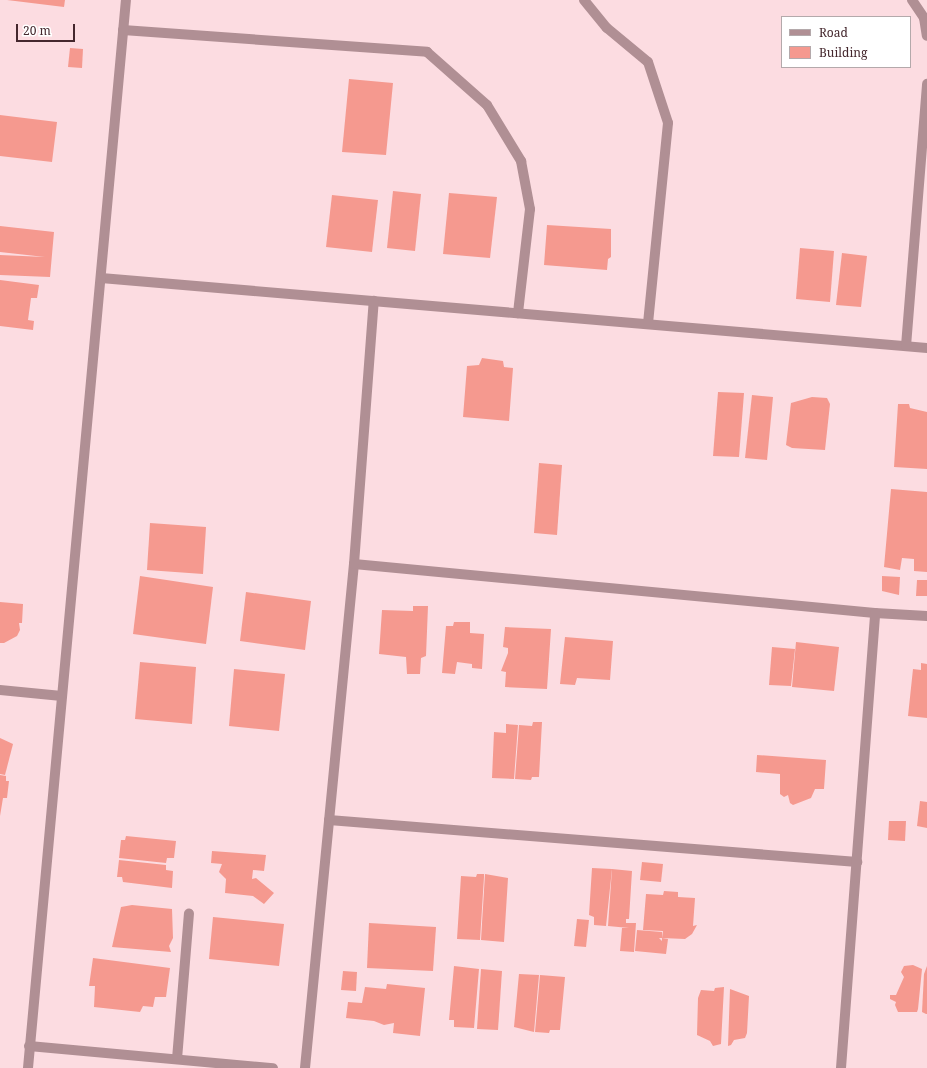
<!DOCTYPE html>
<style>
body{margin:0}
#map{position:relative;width:927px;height:1068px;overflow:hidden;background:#fcdce1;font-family:"Noto Serif",serif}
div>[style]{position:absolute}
.building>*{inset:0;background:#f5998f}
.minor>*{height:10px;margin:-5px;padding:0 5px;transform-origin:5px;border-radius:5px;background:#b08f94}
.tertiary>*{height:10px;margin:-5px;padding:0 5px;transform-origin:5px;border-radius:5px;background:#b08f94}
span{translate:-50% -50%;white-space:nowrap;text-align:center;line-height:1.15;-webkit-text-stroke:3px #fff;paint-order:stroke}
.legend{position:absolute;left:781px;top:16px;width:130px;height:52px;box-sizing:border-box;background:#fff;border:1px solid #b4a9ab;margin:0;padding:5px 7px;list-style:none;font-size:12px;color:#44272d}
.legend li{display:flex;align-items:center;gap:8px;height:20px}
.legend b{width:20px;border:1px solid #b4a9ab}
.scale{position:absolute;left:16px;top:24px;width:59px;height:18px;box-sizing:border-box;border:2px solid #44272d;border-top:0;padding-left:5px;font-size:12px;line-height:14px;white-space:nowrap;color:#44272d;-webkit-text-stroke:3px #fff;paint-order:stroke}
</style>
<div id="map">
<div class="building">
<i style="clip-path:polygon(7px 0,65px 0,64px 7px)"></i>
<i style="clip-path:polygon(70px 48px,83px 49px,82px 68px,68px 67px)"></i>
<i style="clip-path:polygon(349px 79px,393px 83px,386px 155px,342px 152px)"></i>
<i style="clip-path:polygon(0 115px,57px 122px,52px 162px,0 156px)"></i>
<i style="clip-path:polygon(393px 191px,421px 194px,415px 251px,387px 248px)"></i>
<i style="clip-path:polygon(449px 193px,497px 197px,490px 258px,443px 254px)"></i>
<i style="clip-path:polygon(332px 195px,378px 200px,372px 252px,326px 247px)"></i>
<i style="clip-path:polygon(547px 225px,611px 229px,611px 257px,608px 259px,607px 270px,544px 265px)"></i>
<i style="clip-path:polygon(0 226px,54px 232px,50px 277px,0 275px,0 255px,45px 257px,0 252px)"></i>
<i style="clip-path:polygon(800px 248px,834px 251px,830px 302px,796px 299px)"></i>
<i style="clip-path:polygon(842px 253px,867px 256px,861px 307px,836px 305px)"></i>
<i style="clip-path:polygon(0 280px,39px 285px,37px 298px,31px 298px,28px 320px,34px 321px,33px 330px,0 326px)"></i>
<i style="clip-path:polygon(482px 358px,503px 361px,504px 367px,513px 368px,509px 421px,463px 417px,467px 366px,479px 365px)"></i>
<i style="clip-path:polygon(718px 392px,744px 393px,739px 457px,713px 456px)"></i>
<i style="clip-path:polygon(752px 395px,773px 397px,767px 460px,745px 458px)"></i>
<i style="clip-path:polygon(812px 397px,827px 398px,830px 404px,825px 450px,792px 448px,786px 445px,791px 403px)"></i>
<i style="clip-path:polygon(898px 404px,909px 404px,910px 408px,927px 412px,927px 469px,894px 467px)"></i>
<i style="clip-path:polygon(539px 463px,562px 465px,557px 535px,534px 533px)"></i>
<i style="clip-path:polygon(891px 489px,927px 492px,927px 572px,914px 571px,914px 559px,902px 558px,900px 570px,884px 567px)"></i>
<i style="clip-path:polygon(150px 523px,206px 527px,203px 574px,147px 570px)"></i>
<i style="clip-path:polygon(140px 576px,213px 587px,206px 644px,133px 634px)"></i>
<i style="clip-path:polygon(882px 576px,900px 577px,899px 595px,882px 591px)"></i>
<i style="clip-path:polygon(917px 580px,927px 580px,927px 596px,916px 596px)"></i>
<i style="clip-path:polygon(246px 592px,311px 601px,305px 650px,240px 641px)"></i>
<i style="clip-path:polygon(0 602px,23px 604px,22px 623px,19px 623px,20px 630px,17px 636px,4px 643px,0 643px)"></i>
<i style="clip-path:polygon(413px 606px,428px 606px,426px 656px,421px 658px,420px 674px,407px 674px,406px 657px,379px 654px,382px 610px,413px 611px)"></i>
<i style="clip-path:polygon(454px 622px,470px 622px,470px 633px,484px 634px,482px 669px,472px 668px,472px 664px,457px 662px,455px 674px,442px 673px,446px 626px,453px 626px)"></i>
<i style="clip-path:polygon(505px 627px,551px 629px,547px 689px,505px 687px,506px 672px,501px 671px,508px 653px,508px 648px,503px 647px)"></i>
<i style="clip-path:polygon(565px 637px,613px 641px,610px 680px,577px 678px,575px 685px,560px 684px)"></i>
<i style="clip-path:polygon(796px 642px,839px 647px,834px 691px,792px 687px)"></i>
<i style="clip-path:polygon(772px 647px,795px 649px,791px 686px,769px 685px)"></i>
<i style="clip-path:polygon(140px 662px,196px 667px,192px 724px,135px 719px)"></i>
<i style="clip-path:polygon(921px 663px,927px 664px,927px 718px,908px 716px,913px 669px,921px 670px)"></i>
<i style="clip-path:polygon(234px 669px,285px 674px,279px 731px,229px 726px)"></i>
<i style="clip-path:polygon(533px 722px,542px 722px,539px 777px,532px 777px,531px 780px,515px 779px,519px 725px,532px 726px)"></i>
<i style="clip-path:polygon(506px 724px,518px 725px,514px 779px,492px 778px,494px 732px,506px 733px)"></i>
<i style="clip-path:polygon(0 738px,13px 744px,5px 775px,0 774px)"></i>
<i style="clip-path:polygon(757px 755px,826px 760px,824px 789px,815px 789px,811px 798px,793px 805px,790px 803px,788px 795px,784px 797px,780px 794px,780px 774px,756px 772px)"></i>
<i style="clip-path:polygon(0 775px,6px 776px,6px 781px,9px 781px,7px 798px,3px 798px,0 816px)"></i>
<i style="clip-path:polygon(920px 801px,927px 802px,927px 828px,917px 826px)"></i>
<i style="clip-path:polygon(889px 821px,906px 821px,905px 841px,888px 840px)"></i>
<i style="clip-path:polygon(126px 836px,176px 841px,174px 858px,167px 858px,166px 863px,119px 858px,121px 840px,125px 840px)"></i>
<i style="clip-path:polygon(212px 851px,266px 855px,264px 871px,253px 870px,252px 879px,256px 878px,274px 893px,264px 904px,253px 896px,225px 893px,226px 879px,219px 872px,222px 864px,211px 863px)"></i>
<i style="clip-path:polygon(119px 860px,166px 865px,166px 870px,173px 871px,172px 888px,123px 882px,122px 877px,117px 877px)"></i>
<i style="clip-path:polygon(642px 862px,663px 864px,661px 882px,640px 880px)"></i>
<i style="clip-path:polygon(592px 868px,612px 869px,606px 926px,594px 925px,594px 917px,589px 915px)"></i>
<i style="clip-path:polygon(612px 869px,632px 871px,629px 919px,626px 919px,626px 923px,636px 923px,634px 952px,620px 951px,622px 928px,629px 928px,608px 926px)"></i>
<i style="clip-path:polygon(477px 874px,484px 874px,484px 877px,480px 940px,457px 939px,461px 876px,476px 877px)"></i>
<i style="clip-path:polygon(485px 874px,508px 878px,504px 942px,481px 940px)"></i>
<i style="clip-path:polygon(664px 891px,678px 892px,678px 897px,695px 898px,693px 926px,697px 925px,692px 934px,685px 939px,662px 938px,663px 931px,643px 930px,646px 894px,663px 895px)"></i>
<i style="clip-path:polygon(132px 905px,172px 909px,173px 938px,169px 946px,171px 952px,112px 947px,121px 907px)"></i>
<i style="clip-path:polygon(213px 917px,284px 924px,279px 966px,209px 959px)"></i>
<i style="clip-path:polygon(577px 919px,589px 920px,586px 947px,574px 946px)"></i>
<i style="clip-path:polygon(369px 923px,436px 927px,433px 971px,367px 968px)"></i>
<i style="clip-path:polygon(637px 930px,662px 932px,662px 938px,659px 938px,662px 941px,662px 938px,668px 939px,666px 954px,635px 951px)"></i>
<i style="clip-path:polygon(93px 958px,170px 968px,166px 997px,155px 997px,153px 1007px,143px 1006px,140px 1012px,94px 1007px,95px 986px,89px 986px)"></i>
<i style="clip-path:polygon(913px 965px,922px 969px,918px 1009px,917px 1012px,898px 1012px,895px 1005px,896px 1002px,890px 999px,890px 995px,896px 995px,904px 977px,901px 972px,904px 966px)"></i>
<i style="clip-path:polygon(454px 966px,479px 969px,474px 1028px,454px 1027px,454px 1020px,449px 1020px)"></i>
<i style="clip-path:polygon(927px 966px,927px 1014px,926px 1014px,922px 1012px,924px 974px)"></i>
<i style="clip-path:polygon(481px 969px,502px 971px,498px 1030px,477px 1029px)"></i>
<i style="clip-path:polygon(343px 971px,357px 972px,356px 991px,341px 990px)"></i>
<i style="clip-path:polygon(519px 974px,539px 975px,534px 1032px,514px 1027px)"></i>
<i style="clip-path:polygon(540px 975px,565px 977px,560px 1030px,550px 1030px,549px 1033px,535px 1032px)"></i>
<i style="clip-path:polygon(387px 984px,425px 988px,420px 1036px,393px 1033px,394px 1023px,384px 1025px,374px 1021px,346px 1018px,348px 1002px,362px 1003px,365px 987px,386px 989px)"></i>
<i style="clip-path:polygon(724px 987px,721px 1044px,713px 1046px,710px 1041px,697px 1035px,698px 998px,701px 990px,714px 991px,715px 988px)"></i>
<i style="clip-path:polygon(730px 989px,749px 996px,747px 1033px,745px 1038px,734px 1040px,731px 1045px,728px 1046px)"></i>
</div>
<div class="minor">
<i style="left:584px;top:0;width:36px;rotate:51deg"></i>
<i style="left:607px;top:28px;width:53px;rotate:39.7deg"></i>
<i style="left:648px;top:62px;width:64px;rotate:71.8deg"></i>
<i style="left:668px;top:123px;width:202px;rotate:95.7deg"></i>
<i style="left:912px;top:0;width:22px;rotate:56deg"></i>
<i style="left:924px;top:18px;width:18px;rotate:81deg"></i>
<i style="left:123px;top:30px;width:305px;rotate:4.1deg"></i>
<i style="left:427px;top:52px;width:80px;rotate:41.5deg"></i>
<i style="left:487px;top:105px;width:66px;rotate:58.7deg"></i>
<i style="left:521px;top:161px;width:49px;rotate:79.4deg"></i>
<i style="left:530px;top:209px;width:105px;rotate:96.6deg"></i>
<i style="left:101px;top:278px;width:829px;rotate:4.84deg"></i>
<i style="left:906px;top:346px;width:263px;rotate:-85.4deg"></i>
<i style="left:354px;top:564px;width:523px;rotate:5.37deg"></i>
<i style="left:875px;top:613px;width:52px;rotate:3.3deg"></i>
<i style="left:0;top:690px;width:62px;rotate:5.5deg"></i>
<i style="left:329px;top:820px;width:530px;rotate:4.55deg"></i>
<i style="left:29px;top:1046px;width:245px;rotate:5.2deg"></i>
<i style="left:177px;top:1059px;width:146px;rotate:-85.3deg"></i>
<i style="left:305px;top:1068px;width:506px;rotate:-84.45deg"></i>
<i style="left:354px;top:564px;width:264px;rotate:-85.7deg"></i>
<i style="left:841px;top:1068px;width:456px;rotate:-85.7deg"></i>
</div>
<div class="tertiary">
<i style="left:28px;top:1068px;width:1072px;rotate:-84.76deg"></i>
</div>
<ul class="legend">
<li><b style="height:5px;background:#b08f94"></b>Road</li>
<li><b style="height:11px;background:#f5998f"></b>Building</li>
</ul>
<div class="scale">20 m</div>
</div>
